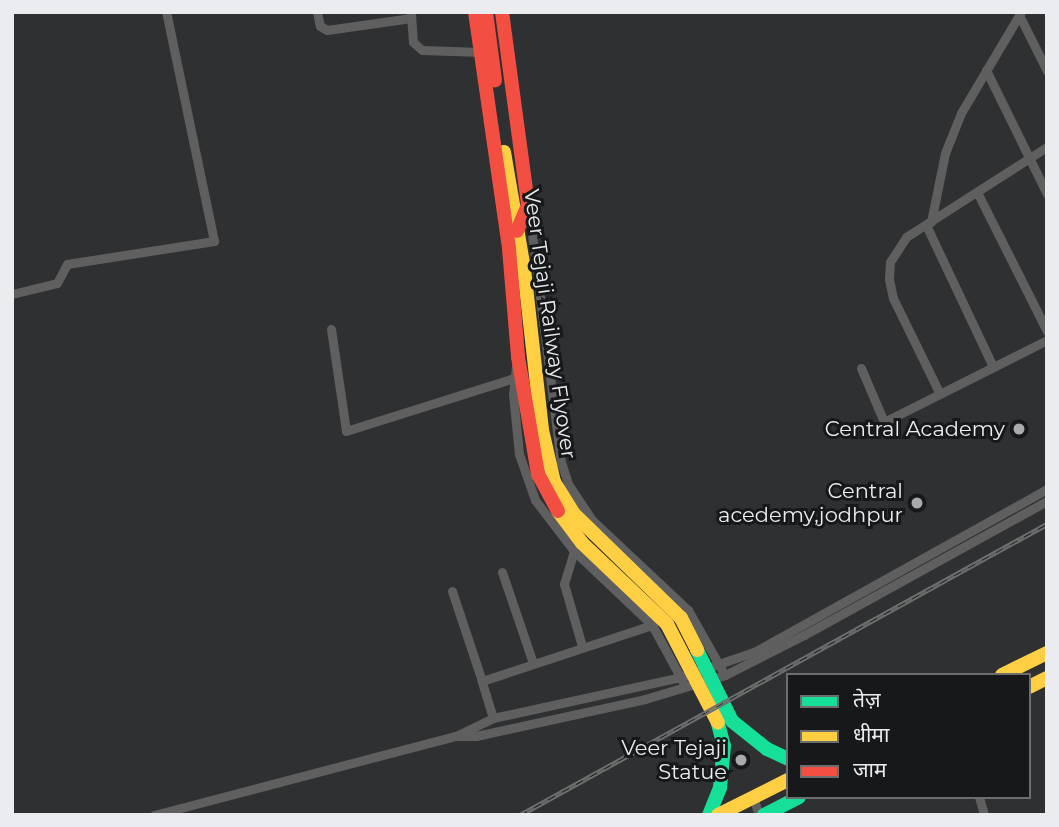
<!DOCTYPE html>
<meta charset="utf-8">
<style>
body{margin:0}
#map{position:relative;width:1059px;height:827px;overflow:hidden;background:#2e3032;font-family:Montserrat,"Noto Sans Devanagari",sans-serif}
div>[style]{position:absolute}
.street>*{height:9px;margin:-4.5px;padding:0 4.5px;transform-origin:4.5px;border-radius:4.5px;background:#5f5f5f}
.fast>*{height:14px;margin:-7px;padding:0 7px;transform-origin:7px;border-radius:7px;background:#16e098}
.slow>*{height:14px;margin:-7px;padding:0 7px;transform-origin:7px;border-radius:7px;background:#ffcf43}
.jam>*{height:14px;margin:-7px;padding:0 7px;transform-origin:7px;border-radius:7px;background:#f24e42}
.rail>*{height:5px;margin-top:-2.5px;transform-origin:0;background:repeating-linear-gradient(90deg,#16181a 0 8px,#6c6d6d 0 16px);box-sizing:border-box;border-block:2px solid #6c6d6d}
.dots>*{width:19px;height:19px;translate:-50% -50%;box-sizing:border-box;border:4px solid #16181a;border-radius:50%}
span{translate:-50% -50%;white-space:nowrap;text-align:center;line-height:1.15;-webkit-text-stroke:6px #16181a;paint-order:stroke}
.street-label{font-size:21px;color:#eaecef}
.poi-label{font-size:21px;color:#eaecef}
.right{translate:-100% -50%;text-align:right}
.frame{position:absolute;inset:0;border:14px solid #eaecef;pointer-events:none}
.legend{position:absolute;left:786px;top:673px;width:245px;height:126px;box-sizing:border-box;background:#16181a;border:2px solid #6b6d6f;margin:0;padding:9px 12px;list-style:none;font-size:21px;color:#eaecef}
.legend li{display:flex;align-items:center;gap:14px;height:35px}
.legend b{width:35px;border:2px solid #6b6d6f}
</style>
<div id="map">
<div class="street">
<i style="left:317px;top:12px;width:14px;rotate:78deg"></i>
<i style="left:320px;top:26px;width:8px;rotate:30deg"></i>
<i style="left:327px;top:30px;width:85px;rotate:-8.1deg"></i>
<i style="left:411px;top:14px;width:28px;rotate:86deg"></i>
<i style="left:413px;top:42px;width:12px;rotate:42deg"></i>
<i style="left:422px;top:50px;width:59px;rotate:1.9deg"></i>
<i style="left:1019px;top:15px;width:63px;rotate:63.4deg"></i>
<i style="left:986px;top:70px;width:138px;rotate:63.8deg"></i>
<i style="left:977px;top:192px;width:156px;rotate:63.3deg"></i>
<i style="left:529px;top:210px;width:254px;rotate:82.8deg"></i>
<i style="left:561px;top:462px;width:23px;rotate:72deg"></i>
<i style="left:568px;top:484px;width:43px;rotate:56.3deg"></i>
<i style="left:592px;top:520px;width:132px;rotate:43.2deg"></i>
<i style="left:688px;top:610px;width:69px;rotate:60.5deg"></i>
<i style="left:931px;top:222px;width:70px;rotate:-78.5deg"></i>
<i style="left:945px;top:153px;width:43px;rotate:-68.2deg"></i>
<i style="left:961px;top:113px;width:117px;rotate:-59.3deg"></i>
<i style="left:926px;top:225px;width:157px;rotate:64.7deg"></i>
<i style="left:12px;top:294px;width:46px;rotate:-13.7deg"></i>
<i style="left:57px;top:283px;width:21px;rotate:-62deg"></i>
<i style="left:67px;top:264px;width:149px;rotate:-8.9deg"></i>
<i style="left:214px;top:241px;width:234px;rotate:-101.8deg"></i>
<i style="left:331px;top:329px;width:103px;rotate:81.6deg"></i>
<i style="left:346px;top:431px;width:176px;rotate:-17.5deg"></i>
<i style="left:516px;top:366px;width:28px;rotate:96deg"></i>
<i style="left:513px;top:394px;width:60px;rotate:84.3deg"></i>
<i style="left:519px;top:454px;width:49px;rotate:70.8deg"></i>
<i style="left:535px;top:500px;width:64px;rotate:52.6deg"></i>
<i style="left:574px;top:551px;width:108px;rotate:43.5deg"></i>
<i style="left:652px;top:625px;width:65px;rotate:61.5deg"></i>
<i style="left:861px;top:368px;width:59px;rotate:66.9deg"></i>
<i style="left:884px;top:422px;width:182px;rotate:-26.7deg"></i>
<i style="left:940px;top:394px;width:107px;rotate:-116.1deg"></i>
<i style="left:893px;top:298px;width:19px;rotate:-102deg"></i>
<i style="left:889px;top:279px;width:17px;rotate:-87deg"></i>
<i style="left:890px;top:262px;width:30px;rotate:-57deg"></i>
<i style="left:906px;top:237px;width:167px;rotate:-32.6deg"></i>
<i style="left:574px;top:551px;width:34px;rotate:107deg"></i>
<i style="left:564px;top:584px;width:65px;rotate:73.8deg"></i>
<i style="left:502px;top:572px;width:96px;rotate:71.2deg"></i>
<i style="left:452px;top:591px;width:95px;rotate:71.6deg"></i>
<i style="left:493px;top:718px;width:39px;rotate:-107deg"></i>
<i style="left:482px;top:681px;width:179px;rotate:-18.2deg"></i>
<i style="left:456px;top:736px;width:41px;rotate:-25.9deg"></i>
<i style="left:493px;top:718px;width:192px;rotate:-12.3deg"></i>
<i style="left:681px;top:677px;width:79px;rotate:-19.1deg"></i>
<i style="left:756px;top:651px;width:333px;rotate:-29.1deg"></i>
<i style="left:753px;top:797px;width:19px;rotate:72deg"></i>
<i style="left:979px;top:797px;width:19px;rotate:74deg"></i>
<i style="left:154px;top:815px;width:311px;rotate:-14.7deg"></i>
<i style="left:455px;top:736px;width:21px"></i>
<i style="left:476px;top:736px;width:173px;rotate:-12.3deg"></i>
<i style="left:645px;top:699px;width:84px;rotate:-16.7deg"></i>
<i style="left:725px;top:675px;width:89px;rotate:-26.9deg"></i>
<i style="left:804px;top:635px;width:277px;rotate:-28.9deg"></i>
</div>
<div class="fast">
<i style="left:697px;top:650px;width:79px;rotate:63.8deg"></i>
<i style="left:732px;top:721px;width:45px;rotate:38.7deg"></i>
<i style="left:767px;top:749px;width:23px;rotate:25deg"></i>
<i style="left:709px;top:815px;width:29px;rotate:-68deg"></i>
<i style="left:720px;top:788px;width:42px;rotate:-84.6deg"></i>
<i style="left:724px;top:746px;width:24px;rotate:-105deg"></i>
<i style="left:764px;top:815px;width:39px;rotate:-27deg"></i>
</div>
<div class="slow">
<i style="left:504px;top:152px;width:119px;rotate:80.3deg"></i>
<i style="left:524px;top:269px;width:162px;rotate:83.6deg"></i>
<i style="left:542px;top:430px;width:53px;rotate:77deg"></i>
<i style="left:554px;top:482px;width:36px;rotate:58deg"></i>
<i style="left:573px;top:513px;width:151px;rotate:44.2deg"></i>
<i style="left:681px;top:618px;width:36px;rotate:63deg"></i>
<i style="left:558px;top:511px;width:40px;rotate:53deg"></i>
<i style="left:582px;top:543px;width:117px;rotate:43.6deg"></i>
<i style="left:667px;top:624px;width:111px;rotate:62.7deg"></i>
<i style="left:1002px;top:675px;width:50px;rotate:-26.1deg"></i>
<i style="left:1029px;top:687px;width:20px;rotate:-27deg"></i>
<i style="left:718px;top:815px;width:78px;rotate:-26.6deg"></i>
</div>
<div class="jam">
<i style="left:475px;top:12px;width:239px;rotate:81.8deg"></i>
<i style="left:509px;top:249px;width:108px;rotate:85.2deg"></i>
<i style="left:518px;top:357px;width:119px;rotate:80.3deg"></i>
<i style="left:538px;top:474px;width:42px;rotate:61.6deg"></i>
<i style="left:486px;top:12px;width:69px;rotate:82.5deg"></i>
<i style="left:502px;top:12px;width:195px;rotate:82.3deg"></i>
<i style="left:528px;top:205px;width:28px;rotate:113deg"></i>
</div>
<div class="rail">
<i style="left:520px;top:815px;width:602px;rotate:-28.91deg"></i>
</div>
<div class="dots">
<i style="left:1019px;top:429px;background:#a8aaad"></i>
<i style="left:917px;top:503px;background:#a8aaad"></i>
<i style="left:741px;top:760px;background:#a8aaad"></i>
</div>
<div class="street-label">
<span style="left:550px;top:324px;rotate:82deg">Veer Tejaji Railway Flyover</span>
</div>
<div class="poi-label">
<span class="right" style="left:1005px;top:429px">Central Academy</span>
<span class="right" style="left:903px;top:503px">Central<br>acedemy,jodhpur</span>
<span class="right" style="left:727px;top:760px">Veer Tejaji<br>Statue</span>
</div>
<div class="frame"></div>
<ul class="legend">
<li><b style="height:9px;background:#16e098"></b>तेज़</li>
<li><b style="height:9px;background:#ffcf43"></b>धीमा</li>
<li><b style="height:9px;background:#f24e42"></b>जाम</li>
</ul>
</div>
